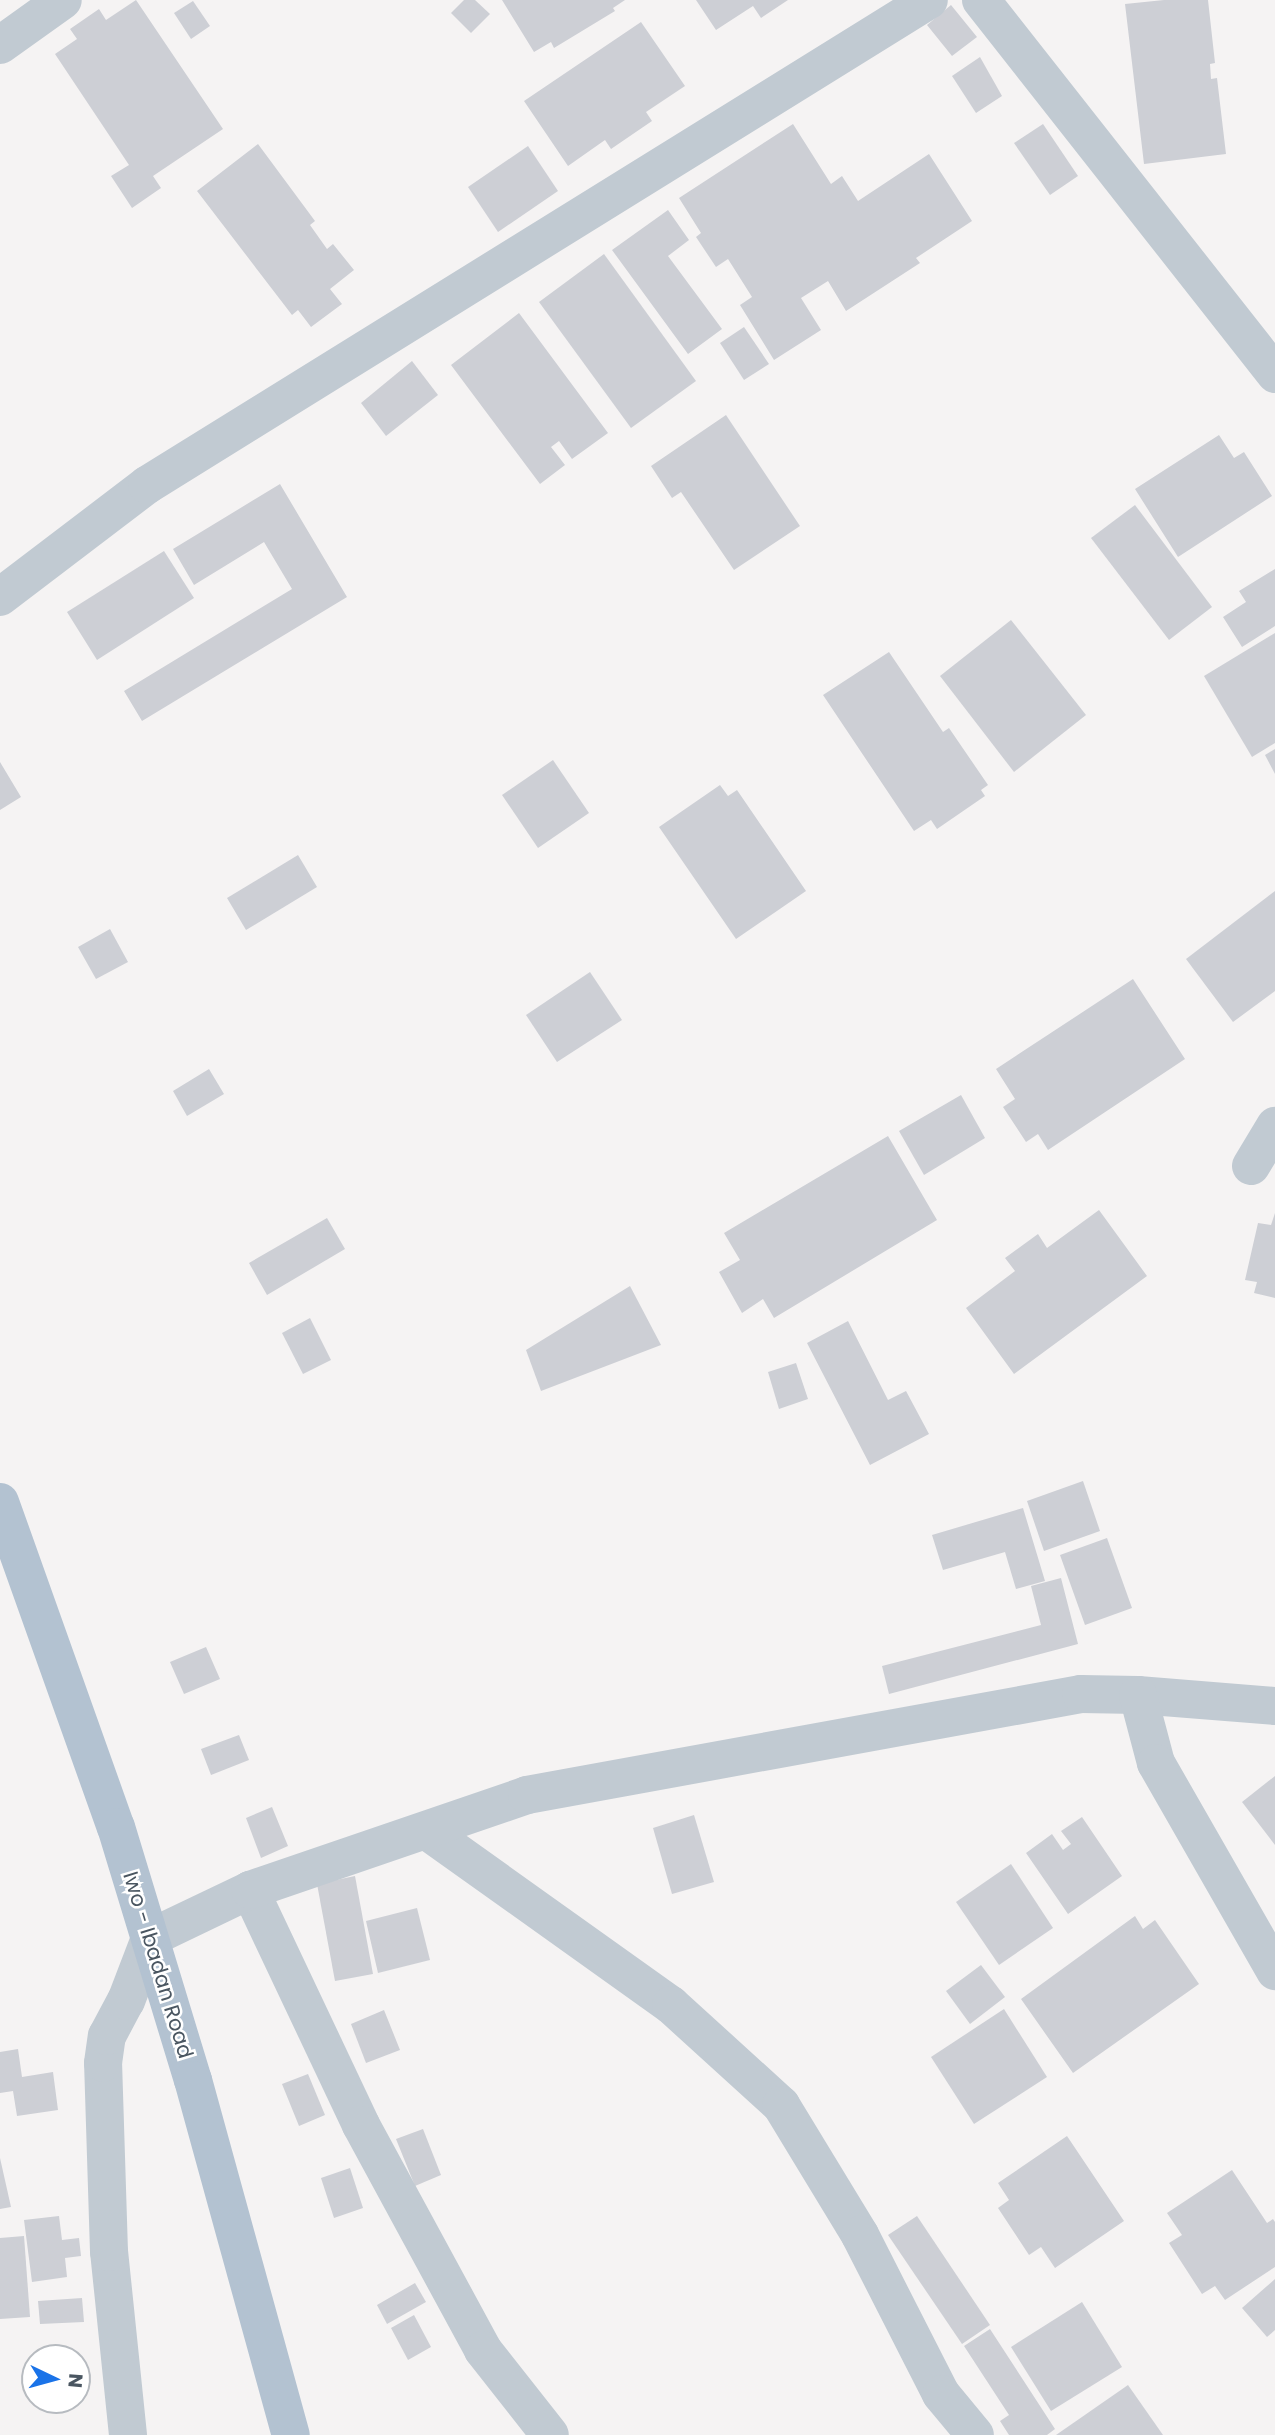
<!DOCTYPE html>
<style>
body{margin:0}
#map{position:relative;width:1275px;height:2435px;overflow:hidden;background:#f5f3f3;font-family:Poppins,sans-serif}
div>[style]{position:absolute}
.building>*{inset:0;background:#cdcfd5}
.minor>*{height:38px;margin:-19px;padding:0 19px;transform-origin:19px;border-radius:19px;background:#c1cad2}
.major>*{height:38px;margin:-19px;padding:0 19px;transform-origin:19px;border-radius:19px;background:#b3c2d1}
span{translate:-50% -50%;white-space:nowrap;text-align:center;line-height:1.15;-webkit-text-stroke:5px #fff;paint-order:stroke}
.street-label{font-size:21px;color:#4a5661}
.north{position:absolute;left:21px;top:2344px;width:70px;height:70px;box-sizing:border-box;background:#fff;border:2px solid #b7bbc0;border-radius:50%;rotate:95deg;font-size:19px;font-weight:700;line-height:28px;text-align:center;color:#4a5661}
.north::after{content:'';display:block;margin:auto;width:24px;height:32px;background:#1a73e8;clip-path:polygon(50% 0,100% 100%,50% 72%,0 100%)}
</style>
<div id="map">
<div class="building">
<i style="clip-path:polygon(136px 0,223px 129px,153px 176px,161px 188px,132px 208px,111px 176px,129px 165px,55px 54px,77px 39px,70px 29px,99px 9px,106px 20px)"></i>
<i style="clip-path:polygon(464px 0,475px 0,490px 14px,471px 33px,451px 13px)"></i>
<i style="clip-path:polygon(502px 0,625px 0,613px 8px,615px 11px,554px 48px,551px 42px,534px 52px)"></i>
<i style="clip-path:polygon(696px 0,788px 0,761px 18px,753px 6px,716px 30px)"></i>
<i style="clip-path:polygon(1164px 0,1208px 0,1215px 63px,1210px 64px,1211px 79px,1217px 78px,1226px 154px,1144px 164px,1125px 4px)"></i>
<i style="clip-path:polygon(193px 1px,210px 26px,191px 39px,174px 13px)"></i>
<i style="clip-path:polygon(951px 5px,977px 37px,952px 56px,927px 25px)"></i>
<i style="clip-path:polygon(641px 22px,685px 86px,646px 112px,652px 121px,611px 149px,605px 140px,568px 166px,524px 101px)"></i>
<i style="clip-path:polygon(980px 57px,1002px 96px,976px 113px,952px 76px)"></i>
<i style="clip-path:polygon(793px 124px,831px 184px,842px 176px,858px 201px,929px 154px,972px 221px,916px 258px,920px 263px,846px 311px,828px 281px,801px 298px,821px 330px,774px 360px,740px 305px,752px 297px,728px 259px,716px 267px,696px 237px,701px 233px,679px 198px)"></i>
<i style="clip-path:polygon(1043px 124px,1078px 176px,1050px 195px,1014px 143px)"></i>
<i style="clip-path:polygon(258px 144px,315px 221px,310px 225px,327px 249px,333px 244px,354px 270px,330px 289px,342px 304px,311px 327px,298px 310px,292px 315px,197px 191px)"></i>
<i style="clip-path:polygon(528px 146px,558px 191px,498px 232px,468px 187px)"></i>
<i style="clip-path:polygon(668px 210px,689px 240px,668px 256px,722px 329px,688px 354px,612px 250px)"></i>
<i style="clip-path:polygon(604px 254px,696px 381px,631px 428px,539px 302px)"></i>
<i style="clip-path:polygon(519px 313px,608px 433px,572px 459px,559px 441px,551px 447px,565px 465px,540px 484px,451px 365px)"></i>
<i style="clip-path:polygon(744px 327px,769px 364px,744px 380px,720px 343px)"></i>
<i style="clip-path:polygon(412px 361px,438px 395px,386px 436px,361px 403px)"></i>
<i style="clip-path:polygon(726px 415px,800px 526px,734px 570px,681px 492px,672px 498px,651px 466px)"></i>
<i style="clip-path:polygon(1219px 435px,1234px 458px,1244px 452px,1272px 496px,1178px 557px,1135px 489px)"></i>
<i style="clip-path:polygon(280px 484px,347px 597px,142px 721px,124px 691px,292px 589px,264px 542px,194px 585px,173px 549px)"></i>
<i style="clip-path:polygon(1135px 505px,1212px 607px,1169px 640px,1091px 538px)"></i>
<i style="clip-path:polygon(164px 551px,194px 598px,97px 660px,67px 612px)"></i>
<i style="clip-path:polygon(1275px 569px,1275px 626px,1242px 647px,1223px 617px,1246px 602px,1239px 591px)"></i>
<i style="clip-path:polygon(1011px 620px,1086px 715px,1014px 772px,940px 676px)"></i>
<i style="clip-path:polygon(1275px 633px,1275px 743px,1252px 757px,1204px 676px)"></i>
<i style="clip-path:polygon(889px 652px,943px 732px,949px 728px,988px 785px,981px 790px,985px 796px,937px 829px,931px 820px,914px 831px,823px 695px)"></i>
<i style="clip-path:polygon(1275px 749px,1275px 774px,1265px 755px)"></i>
<i style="clip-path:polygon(553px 760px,589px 813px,538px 848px,502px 795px)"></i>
<i style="clip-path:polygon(0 762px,21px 797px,0 810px)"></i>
<i style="clip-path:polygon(720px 785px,728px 796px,737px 790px,806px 891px,736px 939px,659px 827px)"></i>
<i style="clip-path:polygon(298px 855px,317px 887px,246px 930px,227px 898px)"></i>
<i style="clip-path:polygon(1275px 891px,1275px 991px,1233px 1022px,1186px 959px)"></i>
<i style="clip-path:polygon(110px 929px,128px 962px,96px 979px,78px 947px)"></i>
<i style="clip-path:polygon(590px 972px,622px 1020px,557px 1062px,526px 1015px)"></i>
<i style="clip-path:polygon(1133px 979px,1185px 1059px,1048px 1150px,1038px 1134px,1026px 1142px,1003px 1107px,1015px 1099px,996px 1069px)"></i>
<i style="clip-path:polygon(209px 1069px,224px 1094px,187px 1116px,173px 1091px)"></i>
<i style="clip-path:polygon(961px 1095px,985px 1138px,924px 1175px,899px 1131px)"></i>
<i style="clip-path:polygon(888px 1136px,937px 1220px,774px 1318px,763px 1299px,742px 1313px,719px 1272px,740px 1260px,724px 1233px)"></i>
<i style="clip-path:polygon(1099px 1210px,1147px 1276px,1014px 1374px,966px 1308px,1015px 1271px,1005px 1258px,1038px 1234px,1047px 1248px)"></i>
<i style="clip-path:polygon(1275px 1213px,1275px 1298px,1254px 1293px,1257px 1282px,1245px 1280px,1258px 1223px,1271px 1225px)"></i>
<i style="clip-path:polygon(327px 1218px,345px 1249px,267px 1295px,249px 1263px)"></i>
<i style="clip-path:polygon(630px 1286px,661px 1345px,541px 1391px,526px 1350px)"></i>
<i style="clip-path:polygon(310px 1318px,331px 1360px,303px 1374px,282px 1333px)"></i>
<i style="clip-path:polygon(848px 1321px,888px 1400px,906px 1391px,929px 1434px,870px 1465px,807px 1343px)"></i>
<i style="clip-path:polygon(796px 1363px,808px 1399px,779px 1409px,768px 1372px)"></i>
<i style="clip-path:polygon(1083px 1481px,1100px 1531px,1044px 1551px,1027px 1501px)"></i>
<i style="clip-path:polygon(1023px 1508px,1045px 1581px,1016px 1589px,1005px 1552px,943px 1570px,932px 1535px)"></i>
<i style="clip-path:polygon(1107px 1538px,1132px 1608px,1085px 1625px,1060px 1555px)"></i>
<i style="clip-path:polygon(1061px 1578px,1078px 1644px,889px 1694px,882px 1666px,1041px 1625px,1031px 1586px)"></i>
<i style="clip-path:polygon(206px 1647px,220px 1679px,184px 1694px,170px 1662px)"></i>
<i style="clip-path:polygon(239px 1735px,249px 1760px,211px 1775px,201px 1749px)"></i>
<i style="clip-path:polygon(1275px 1776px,1275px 1845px,1242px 1802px)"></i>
<i style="clip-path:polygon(272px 1807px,288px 1846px,261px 1858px,246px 1818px)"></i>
<i style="clip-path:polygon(694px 1815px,714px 1882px,672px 1894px,653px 1828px)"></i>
<i style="clip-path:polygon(1082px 1817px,1122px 1876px,1068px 1914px,1026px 1853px,1052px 1834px,1063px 1850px,1071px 1844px,1061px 1831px)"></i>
<i style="clip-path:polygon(1011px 1864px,1053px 1928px,999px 1965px,956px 1902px)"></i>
<i style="clip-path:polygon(355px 1876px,373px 1974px,335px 1981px,317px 1884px)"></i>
<i style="clip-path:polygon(417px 1908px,430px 1960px,378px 1973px,366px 1921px)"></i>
<i style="clip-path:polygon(1135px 1916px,1143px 1929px,1155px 1920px,1199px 1984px,1073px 2073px,1021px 1999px)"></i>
<i style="clip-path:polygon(981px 1965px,1005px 1997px,970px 2024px,946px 1991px)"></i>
<i style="clip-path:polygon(1004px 2009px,1047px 2077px,974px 2124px,931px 2057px)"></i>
<i style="clip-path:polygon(384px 2010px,400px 2050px,366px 2063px,351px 2024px)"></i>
<i style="clip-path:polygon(18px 2049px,22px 2077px,53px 2072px,58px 2110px,17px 2116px,13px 2091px,0 2093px,0 2052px)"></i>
<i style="clip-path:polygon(308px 2074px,325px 2115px,299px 2126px,282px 2084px)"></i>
<i style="clip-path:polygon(423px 2129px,441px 2175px,415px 2186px,396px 2139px)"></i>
<i style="clip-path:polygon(1067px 2136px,1124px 2221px,1055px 2268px,1041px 2247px,1029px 2255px,998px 2208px,1009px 2200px,998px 2183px)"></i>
<i style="clip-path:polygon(0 2158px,11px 2207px,0 2209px)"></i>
<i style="clip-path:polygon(350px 2168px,363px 2208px,334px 2218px,321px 2178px)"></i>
<i style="clip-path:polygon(1232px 2170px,1267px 2223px,1273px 2219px,1275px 2222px,1275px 2267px,1225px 2300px,1215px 2286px,1202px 2294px,1169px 2243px,1182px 2235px,1167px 2213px)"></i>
<i style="clip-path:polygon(59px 2216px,62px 2240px,79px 2238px,81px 2256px,65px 2258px,67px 2277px,32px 2282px,24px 2220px)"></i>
<i style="clip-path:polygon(917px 2216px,990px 2325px,962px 2344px,888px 2235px)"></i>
<i style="clip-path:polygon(24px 2236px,30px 2317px,0 2319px,0 2238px)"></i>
<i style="clip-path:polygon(1275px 2279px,1275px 2330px,1267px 2337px,1242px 2308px)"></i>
<i style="clip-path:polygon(415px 2283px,426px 2302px,387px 2324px,377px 2305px)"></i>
<i style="clip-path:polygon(82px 2298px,84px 2322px,40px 2324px,38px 2301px)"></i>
<i style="clip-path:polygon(1082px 2302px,1122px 2367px,1051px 2411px,1011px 2347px)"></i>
<i style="clip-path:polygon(414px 2315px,431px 2347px,408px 2360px,391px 2328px)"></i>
<i style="clip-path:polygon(990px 2329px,1055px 2429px,1047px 2435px,1009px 2435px,1000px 2421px,1009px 2415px,964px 2346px)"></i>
<i style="clip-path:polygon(1128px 2385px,1163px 2435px,1056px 2435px)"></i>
</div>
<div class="minor">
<i style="left:981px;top:0;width:476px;rotate:51.8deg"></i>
<i style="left:0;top:45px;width:77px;rotate:-35.5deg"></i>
<i style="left:0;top:597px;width:185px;rotate:-37.3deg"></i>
<i style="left:147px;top:485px;width:920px;rotate:-31.81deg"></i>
<i style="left:1251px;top:1166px;width:47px;rotate:-59deg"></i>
<i style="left:1138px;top:1695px;width:137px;rotate:4.6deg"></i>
<i style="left:427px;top:1831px;width:300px;rotate:35.5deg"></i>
<i style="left:671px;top:2005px;width:149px;rotate:42.3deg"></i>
<i style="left:781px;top:2105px;width:152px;rotate:58.7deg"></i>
<i style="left:860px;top:2235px;width:178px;rotate:63deg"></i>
<i style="left:941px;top:2394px;width:53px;rotate:50.3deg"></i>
<i style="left:250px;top:1890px;width:260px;rotate:64.7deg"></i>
<i style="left:361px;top:2125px;width:256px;rotate:61.5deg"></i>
<i style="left:483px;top:2350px;width:108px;rotate:51.8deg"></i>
<i style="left:128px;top:2435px;width:184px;rotate:-95.9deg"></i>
<i style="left:109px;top:2252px;width:189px;rotate:-91.8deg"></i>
<i style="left:103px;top:2063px;width:27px;rotate:-82deg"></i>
<i style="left:107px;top:2036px;width:40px;rotate:-62deg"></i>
<i style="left:126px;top:2001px;width:67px;rotate:-69.1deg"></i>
<i style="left:150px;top:1938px;width:111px;rotate:-25.6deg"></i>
<i style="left:250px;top:1890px;width:293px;rotate:-18.9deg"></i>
<i style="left:527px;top:1795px;width:563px;rotate:-10.33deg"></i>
<i style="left:1081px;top:1694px;width:57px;rotate:1deg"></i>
<i style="left:1138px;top:1695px;width:70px;rotate:75.2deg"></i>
<i style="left:1156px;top:1763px;width:240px;rotate:60.2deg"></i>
</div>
<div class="major">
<i style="left:0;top:1502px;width:345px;rotate:70.4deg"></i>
<i style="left:116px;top:1827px;width:264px;rotate:73.1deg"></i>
<i style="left:193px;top:2080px;width:368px;rotate:74.6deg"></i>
</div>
<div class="street-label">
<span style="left:158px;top:1965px;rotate:73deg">Iwo - Ibadan Road</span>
</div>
<div class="north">N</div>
</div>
